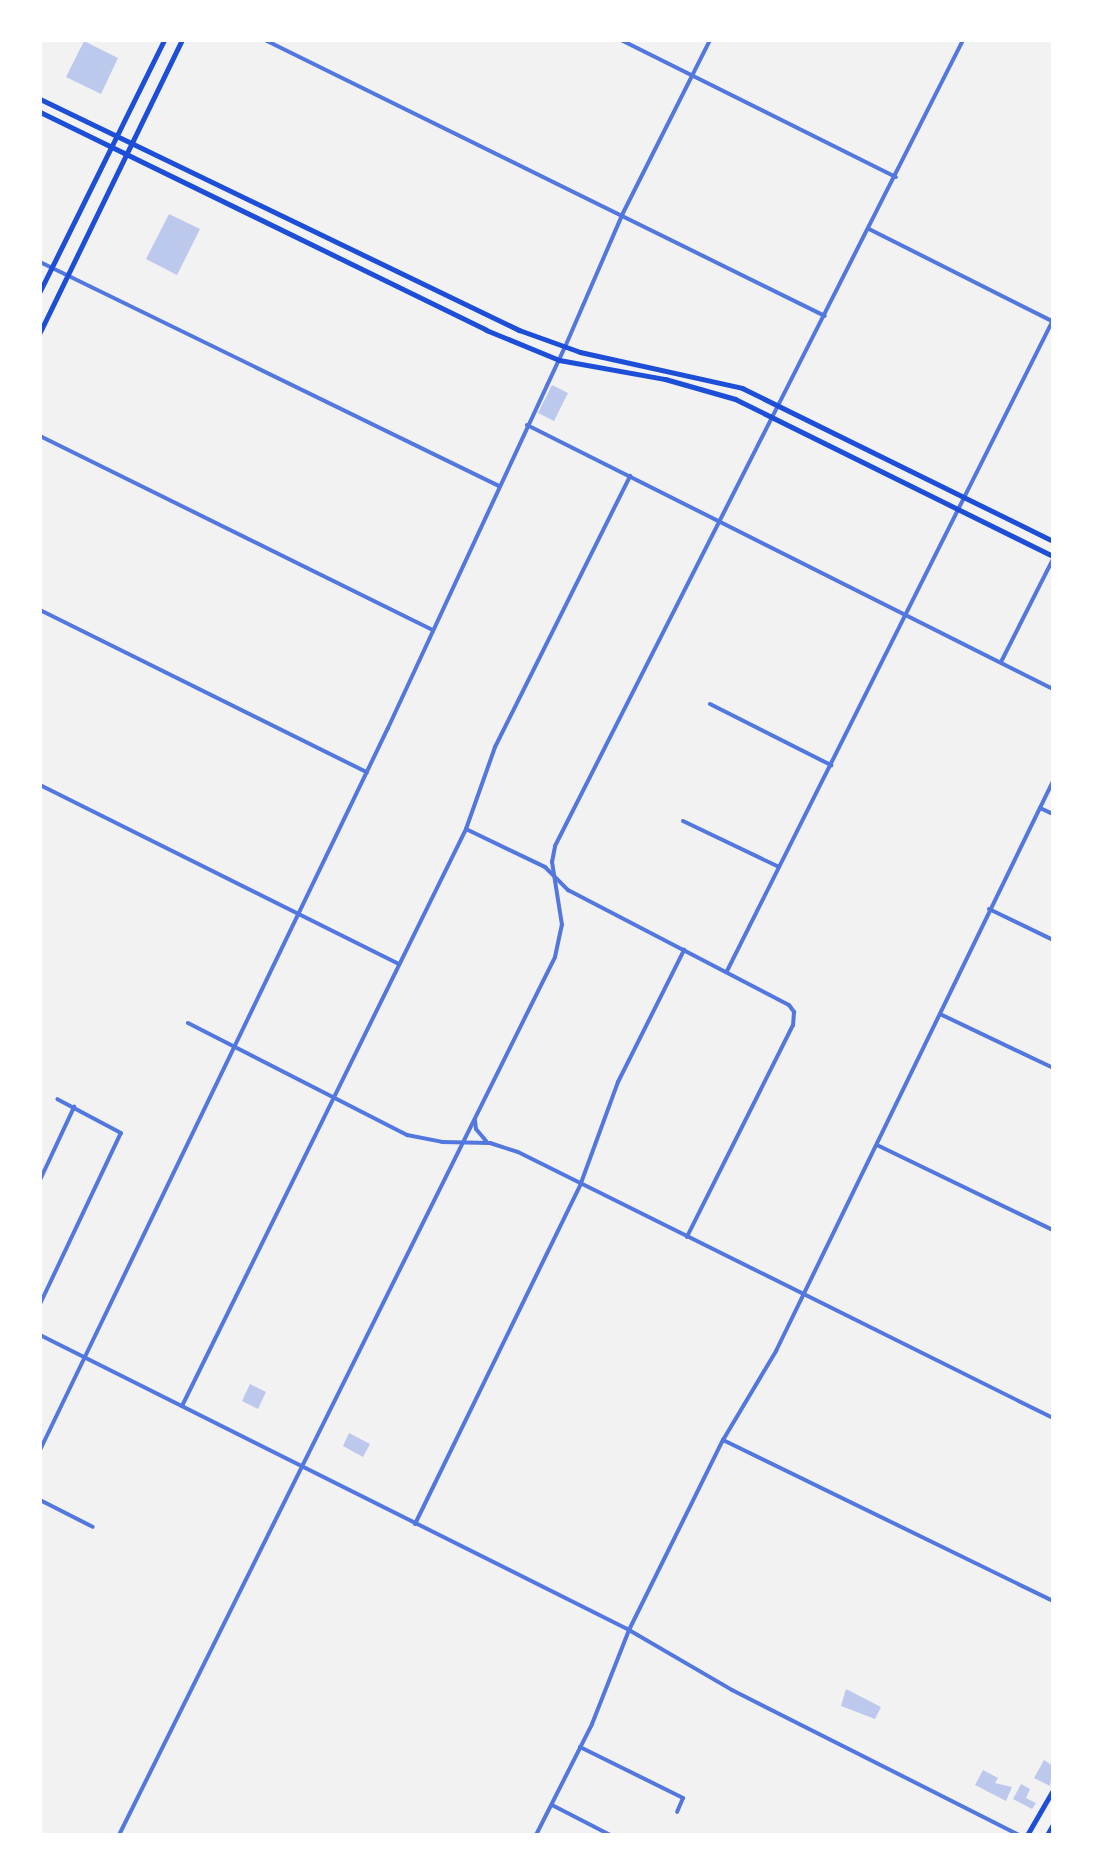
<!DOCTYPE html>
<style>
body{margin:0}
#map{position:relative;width:1093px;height:1875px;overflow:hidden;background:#f2f2f2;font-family:"Space Grotesk",sans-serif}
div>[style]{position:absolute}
.building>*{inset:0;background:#bdc9ec}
.minor>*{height:4px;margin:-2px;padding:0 2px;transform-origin:2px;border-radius:2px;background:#5277de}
.tertiary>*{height:4px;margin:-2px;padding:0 2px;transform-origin:2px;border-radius:2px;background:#5277de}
.secondary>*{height:5px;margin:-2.5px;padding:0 2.5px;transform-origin:2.5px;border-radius:2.5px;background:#1d4ed8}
span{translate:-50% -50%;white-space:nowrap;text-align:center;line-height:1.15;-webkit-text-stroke:9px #fff;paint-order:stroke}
.frame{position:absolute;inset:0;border:42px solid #fff;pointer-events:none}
</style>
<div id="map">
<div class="building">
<i style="clip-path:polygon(84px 41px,118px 58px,101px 94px,66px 77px)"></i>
<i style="clip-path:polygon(169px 214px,200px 229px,177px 275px,146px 259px)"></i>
<i style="clip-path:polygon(552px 385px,568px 393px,554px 421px,538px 413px)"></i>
<i style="clip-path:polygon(250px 1384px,266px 1392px,258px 1409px,242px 1401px)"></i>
<i style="clip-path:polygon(349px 1433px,370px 1444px,363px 1457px,343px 1446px)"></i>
<i style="clip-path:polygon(846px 1689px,881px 1707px,875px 1719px,841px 1706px)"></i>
<i style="clip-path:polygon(1044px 1760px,1053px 1766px,1050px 1786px,1034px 1778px)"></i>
<i style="clip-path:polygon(983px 1770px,998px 1778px,995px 1783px,1012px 1787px,1006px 1801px,975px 1785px)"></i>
<i style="clip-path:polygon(1021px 1784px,1030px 1789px,1026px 1798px,1036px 1803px,1032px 1809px,1013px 1799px)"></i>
</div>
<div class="minor">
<i style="left:265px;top:40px;width:624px;rotate:26.24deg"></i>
<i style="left:621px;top:40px;width:307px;rotate:26.5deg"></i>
<i style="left:869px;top:229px;width:205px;rotate:26.7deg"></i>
<i style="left:40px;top:262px;width:511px;rotate:26.01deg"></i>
<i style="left:527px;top:425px;width:589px;rotate:26.65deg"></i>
<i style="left:40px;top:436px;width:438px;rotate:26.3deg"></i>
<i style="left:40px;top:610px;width:365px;rotate:26.4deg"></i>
<i style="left:1001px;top:662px;width:115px;rotate:-63.2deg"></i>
<i style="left:710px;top:704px;width:136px;rotate:26.8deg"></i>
<i style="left:40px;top:785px;width:401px;rotate:26.5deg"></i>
<i style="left:1040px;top:808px;width:14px;rotate:25deg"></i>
<i style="left:683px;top:821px;width:106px;rotate:25.6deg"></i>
<i style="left:466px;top:829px;width:88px;rotate:25.7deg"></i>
<i style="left:545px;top:867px;width:33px;rotate:45deg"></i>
<i style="left:568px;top:890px;width:249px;rotate:27.5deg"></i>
<i style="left:789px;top:1005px;width:9px;rotate:54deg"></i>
<i style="left:794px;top:1012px;width:13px;rotate:94deg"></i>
<i style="left:793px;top:1025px;width:237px;rotate:116.6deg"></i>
<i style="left:989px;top:909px;width:71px;rotate:25.8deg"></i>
<i style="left:727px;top:971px;width:728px;rotate:-63.4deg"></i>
<i style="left:940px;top:1014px;width:125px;rotate:25.5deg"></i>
<i style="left:188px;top:1023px;width:246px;rotate:27.1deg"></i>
<i style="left:407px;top:1135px;width:36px;rotate:11deg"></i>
<i style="left:442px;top:1142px;width:48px;rotate:1.2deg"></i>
<i style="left:490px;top:1143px;width:29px;rotate:18deg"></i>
<i style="left:518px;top:1152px;width:597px;rotate:26.44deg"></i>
<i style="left:475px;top:1120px;width:9px;rotate:84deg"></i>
<i style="left:476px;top:1129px;width:16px;rotate:50deg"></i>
<i style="left:877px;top:1145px;width:195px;rotate:25.8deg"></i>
<i style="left:40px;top:1180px;width:81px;rotate:-65deg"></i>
<i style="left:40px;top:1304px;width:189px;rotate:-64.7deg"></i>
<i style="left:121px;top:1133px;width:72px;rotate:-152deg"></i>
<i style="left:182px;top:1406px;width:643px;rotate:-63.79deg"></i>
<i style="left:466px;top:829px;width:87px;rotate:-70.5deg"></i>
<i style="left:495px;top:747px;width:303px;rotate:-63.5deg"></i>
<i style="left:723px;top:1440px;width:367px;rotate:26deg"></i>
<i style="left:40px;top:1450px;width:801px;rotate:-64.27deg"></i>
<i style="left:388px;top:728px;width:420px;rotate:-65.1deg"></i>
<i style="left:565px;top:347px;width:144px;rotate:-66.6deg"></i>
<i style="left:622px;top:215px;width:196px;rotate:-63.3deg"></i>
<i style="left:40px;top:1500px;width:59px;rotate:27deg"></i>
<i style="left:415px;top:1524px;width:379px;rotate:-64deg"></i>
<i style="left:581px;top:1183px;width:108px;rotate:-69.9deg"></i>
<i style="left:618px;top:1082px;width:148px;rotate:-63.4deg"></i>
<i style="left:580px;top:1747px;width:115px;rotate:26.3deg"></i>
<i style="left:683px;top:1798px;width:15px;rotate:113deg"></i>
<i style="left:552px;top:1805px;width:65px;rotate:27.3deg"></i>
<i style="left:119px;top:1835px;width:980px;rotate:-63.59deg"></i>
<i style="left:555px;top:957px;width:33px;rotate:-78deg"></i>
<i style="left:562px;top:925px;width:64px;rotate:-99deg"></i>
<i style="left:552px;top:862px;width:16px;rotate:-79deg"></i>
<i style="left:555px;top:846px;width:903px;rotate:-63.15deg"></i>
</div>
<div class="tertiary">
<i style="left:40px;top:1335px;width:659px;rotate:26.6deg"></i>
<i style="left:629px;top:1630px;width:119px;rotate:30.2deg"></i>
<i style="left:732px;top:1690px;width:322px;rotate:26.8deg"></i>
<i style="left:536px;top:1835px;width:124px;rotate:-63.2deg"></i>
<i style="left:592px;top:1724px;width:101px;rotate:-68.5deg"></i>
<i style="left:629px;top:1630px;width:212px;rotate:-63.7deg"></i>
<i style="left:723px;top:1440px;width:104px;rotate:-59.2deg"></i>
<i style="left:776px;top:1351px;width:634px;rotate:-64.08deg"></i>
</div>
<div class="secondary">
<i style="left:40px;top:99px;width:532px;rotate:25.75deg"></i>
<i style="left:519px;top:330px;width:65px;rotate:19.8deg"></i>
<i style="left:580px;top:352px;width:166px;rotate:12.5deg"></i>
<i style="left:742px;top:388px;width:347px;rotate:26.2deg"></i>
<i style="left:40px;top:112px;width:496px;rotate:26deg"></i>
<i style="left:486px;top:330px;width:79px;rotate:22.3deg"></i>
<i style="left:559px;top:360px;width:108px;rotate:10.2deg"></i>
<i style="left:665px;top:379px;width:73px;rotate:15.9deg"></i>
<i style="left:735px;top:399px;width:355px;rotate:26.3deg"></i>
<i style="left:40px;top:291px;width:280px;rotate:-63.7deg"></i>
<i style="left:40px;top:332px;width:325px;rotate:-64.1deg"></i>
<i style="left:1027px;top:1835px;width:52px;rotate:-60deg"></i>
<i style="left:1047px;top:1835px;width:13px;rotate:-61deg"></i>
</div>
<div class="frame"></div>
</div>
